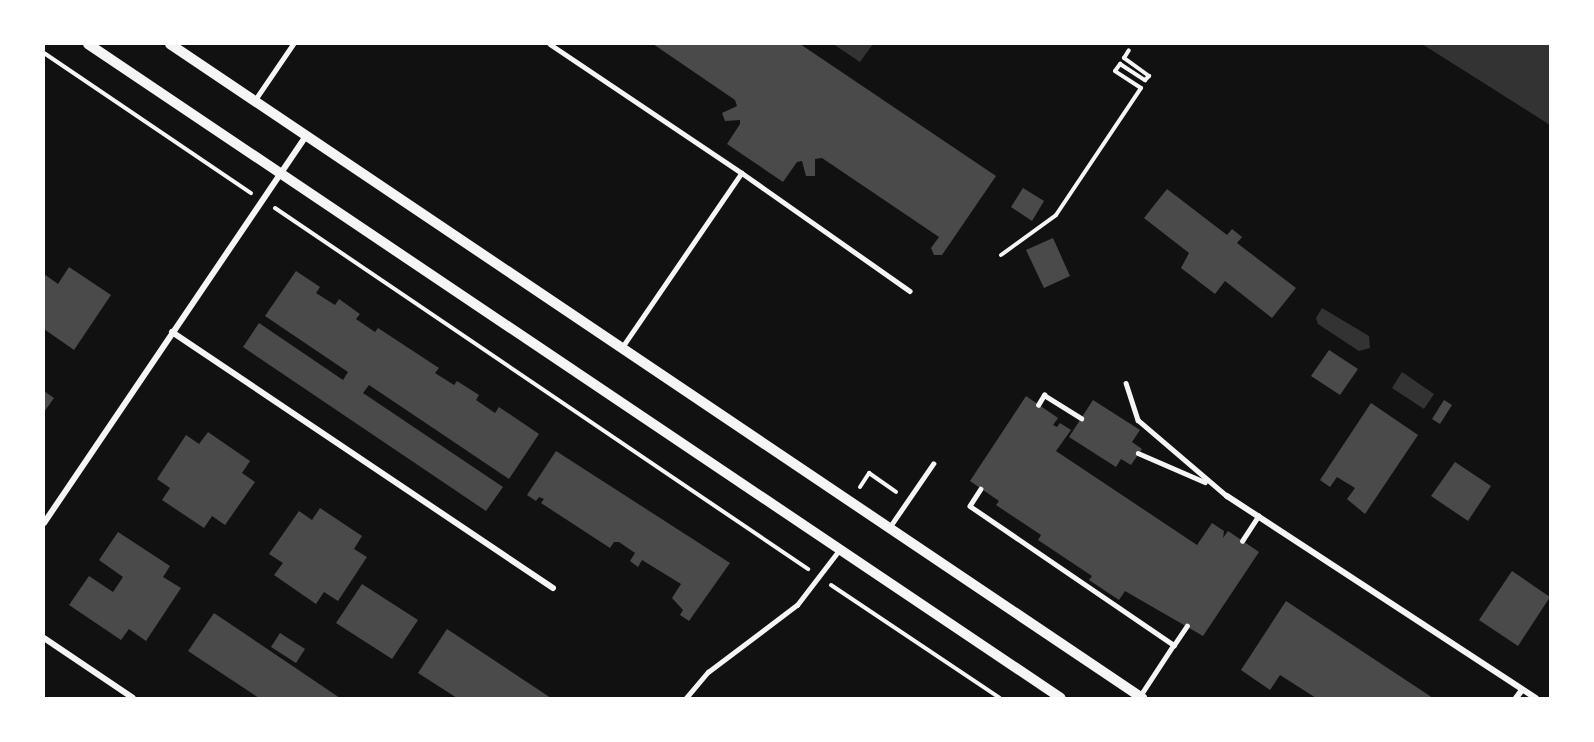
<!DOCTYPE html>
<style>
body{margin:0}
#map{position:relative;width:1594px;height:742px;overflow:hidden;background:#111;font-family:Karla,sans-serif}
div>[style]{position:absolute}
.water>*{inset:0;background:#333}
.building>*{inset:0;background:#4a4a4a}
.path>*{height:4px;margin:-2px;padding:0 2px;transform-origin:2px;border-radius:2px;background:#f5f5f5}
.service>*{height:4.5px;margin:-2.25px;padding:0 2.25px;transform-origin:2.25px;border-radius:2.25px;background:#f5f5f5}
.minor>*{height:6px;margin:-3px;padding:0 3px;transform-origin:3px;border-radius:3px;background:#f5f5f5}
.tertiary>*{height:10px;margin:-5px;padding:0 5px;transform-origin:5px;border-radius:5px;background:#f5f5f5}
span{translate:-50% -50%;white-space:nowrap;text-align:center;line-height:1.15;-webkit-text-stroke:5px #fff;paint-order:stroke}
.frame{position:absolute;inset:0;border:45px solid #fff;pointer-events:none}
</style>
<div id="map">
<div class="water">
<i style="clip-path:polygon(833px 44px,873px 44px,860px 62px)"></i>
<i style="clip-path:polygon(1422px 44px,1550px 44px,1550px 125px)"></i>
<i style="clip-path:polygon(1322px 308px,1369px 336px,1370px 348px,1359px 351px,1318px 324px,1316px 318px)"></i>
<i style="clip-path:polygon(1402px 372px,1434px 394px,1424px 409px,1392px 388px)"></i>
</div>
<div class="building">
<i style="clip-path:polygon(653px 44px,800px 44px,996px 176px,942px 255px,934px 255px,931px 248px,939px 237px,822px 158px,815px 159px,815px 176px,806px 176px,802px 161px,797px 162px,783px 182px,727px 144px,740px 124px,740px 120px,725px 121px,722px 113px,737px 106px,735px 100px)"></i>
<i style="clip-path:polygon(1023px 188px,1044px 201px,1032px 221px,1011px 207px)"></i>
<i style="clip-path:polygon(1167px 189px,1227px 235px,1232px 229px,1242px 237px,1237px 243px,1296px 288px,1272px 318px,1225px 281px,1215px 294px,1181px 268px,1189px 253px,1144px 218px)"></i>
<i style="clip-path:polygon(1053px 238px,1070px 276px,1044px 288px,1026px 250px)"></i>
<i style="clip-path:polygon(69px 267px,111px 295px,74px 350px,44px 329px,44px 274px,58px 284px)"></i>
<i style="clip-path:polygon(296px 271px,320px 287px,316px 293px,335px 305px,339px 299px,360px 314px,356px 319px,375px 332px,378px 328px,439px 368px,435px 373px,454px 385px,457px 381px,479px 395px,476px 400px,495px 413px,499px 407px,539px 434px,509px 479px,369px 385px,363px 393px,503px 487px,486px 511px,243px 347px,259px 323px,343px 380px,348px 372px,265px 316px)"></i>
<i style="clip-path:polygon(1329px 350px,1358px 369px,1340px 395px,1311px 376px)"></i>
<i style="clip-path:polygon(44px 391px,54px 398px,44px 412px)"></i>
<i style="clip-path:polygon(1026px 396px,1058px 418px,1053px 425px,1057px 427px,1060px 423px,1071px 430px,1056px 451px,1197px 545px,1212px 523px,1224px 531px,1223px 538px,1228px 531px,1259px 552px,1203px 636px,1125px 591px,1119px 600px,1089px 580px,1092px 576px,1038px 540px,1041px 535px,996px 505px,999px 501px,970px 481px)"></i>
<i style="clip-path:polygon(1093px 400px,1140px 430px,1132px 442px,1142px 449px,1131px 465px,1121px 459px,1116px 467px,1069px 437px)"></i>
<i style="clip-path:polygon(1444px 400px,1452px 405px,1440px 424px,1432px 419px)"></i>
<i style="clip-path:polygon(1371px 403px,1418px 435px,1365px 514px,1347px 499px,1355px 488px,1337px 477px,1330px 487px,1320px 480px)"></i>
<i style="clip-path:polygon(208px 432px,250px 461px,242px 473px,255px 482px,225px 525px,212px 516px,204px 528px,162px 500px,170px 488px,157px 479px,186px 435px,199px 444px)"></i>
<i style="clip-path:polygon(556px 451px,730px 563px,689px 621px,680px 615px,683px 610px,672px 598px,681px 584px,642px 560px,638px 567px,630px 561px,635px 553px,619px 542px,614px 542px,610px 548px,541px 503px,544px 499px,539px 497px,536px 501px,527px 495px)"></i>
<i style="clip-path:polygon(1455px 462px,1491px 486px,1468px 521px,1431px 496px)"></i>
<i style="clip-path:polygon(320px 508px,362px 536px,354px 549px,367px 557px,338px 601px,324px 592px,316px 604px,274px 575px,283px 563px,269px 554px,299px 511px,312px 520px)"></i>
<i style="clip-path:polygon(118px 532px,170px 566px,163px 577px,181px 588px,146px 641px,129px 629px,121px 640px,69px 605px,89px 576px,113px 592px,123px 577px,99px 560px)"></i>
<i style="clip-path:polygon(1512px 571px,1550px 597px,1518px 646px,1479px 620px)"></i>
<i style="clip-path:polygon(362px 584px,418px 620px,392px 659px,336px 623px)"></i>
<i style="clip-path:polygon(1286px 601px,1433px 698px,1316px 698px,1280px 675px,1270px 690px,1241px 670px)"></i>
<i style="clip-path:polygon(214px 613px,340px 698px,259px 698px,188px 651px)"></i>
<i style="clip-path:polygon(447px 629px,551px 698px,457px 698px,418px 673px)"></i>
<i style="clip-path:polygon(280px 633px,305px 649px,296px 663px,271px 647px)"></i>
</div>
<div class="path">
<i style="left:44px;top:53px;width:250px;rotate:34.1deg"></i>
<i style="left:275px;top:208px;width:644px;rotate:34.11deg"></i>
<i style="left:1001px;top:255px;width:68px;rotate:-36deg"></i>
<i style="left:1056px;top:215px;width:153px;rotate:-56.2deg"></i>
<i style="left:1141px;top:88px;width:31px;rotate:-147deg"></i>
<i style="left:1115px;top:71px;width:9px;rotate:-54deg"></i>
<i style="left:1120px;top:64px;width:30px;rotate:33deg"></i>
<i style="left:1145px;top:80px;width:6px;rotate:-45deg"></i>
<i style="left:1149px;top:76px;width:31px;rotate:-144deg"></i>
<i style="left:1124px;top:58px;width:9px;rotate:-58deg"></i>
<i style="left:860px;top:487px;width:17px;rotate:-57deg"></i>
<i style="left:869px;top:473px;width:33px;rotate:35deg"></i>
<i style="left:831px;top:585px;width:203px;rotate:33.8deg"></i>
</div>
<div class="service">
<i style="left:550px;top:44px;width:231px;rotate:33.9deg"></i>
<i style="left:742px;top:173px;width:211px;rotate:124.4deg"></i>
<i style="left:255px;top:100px;width:68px;rotate:-55.8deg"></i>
<i style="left:742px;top:173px;width:205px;rotate:35.1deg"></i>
<i style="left:1126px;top:383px;width:39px;rotate:72deg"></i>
<i style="left:1138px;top:420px;width:117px;rotate:40.5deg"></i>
<i style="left:1038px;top:405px;width:12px;rotate:-59deg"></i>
<i style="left:1044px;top:395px;width:44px;rotate:31.9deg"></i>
<i style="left:1138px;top:453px;width:73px;rotate:23.4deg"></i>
<i style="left:981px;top:489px;width:20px;rotate:123deg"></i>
<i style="left:970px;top:506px;width:247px;rotate:34.3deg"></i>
<i style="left:1174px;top:645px;width:62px;rotate:123.2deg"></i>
<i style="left:889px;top:528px;width:78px;rotate:-55.5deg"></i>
<i style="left:1242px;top:541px;width:30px;rotate:-57deg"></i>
<i style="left:1174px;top:645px;width:23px;rotate:-56deg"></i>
<i style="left:686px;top:698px;width:34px;rotate:-50deg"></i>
<i style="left:708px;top:672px;width:111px;rotate:-37deg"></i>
<i style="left:797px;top:605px;width:71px;rotate:-52.5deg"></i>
</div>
<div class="minor">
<i style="left:172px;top:332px;width:459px;rotate:33.9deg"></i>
<i style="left:1227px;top:496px;width:369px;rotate:33.2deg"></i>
<i style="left:44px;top:523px;width:467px;rotate:-55.9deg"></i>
<i style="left:44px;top:638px;width:107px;rotate:34deg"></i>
<i style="left:1516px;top:698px;width:10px;rotate:-53deg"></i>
</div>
<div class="tertiary">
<i style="left:88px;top:44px;width:1172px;rotate:33.91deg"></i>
<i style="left:170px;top:44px;width:1172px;rotate:33.93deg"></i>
</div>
<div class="frame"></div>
</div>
